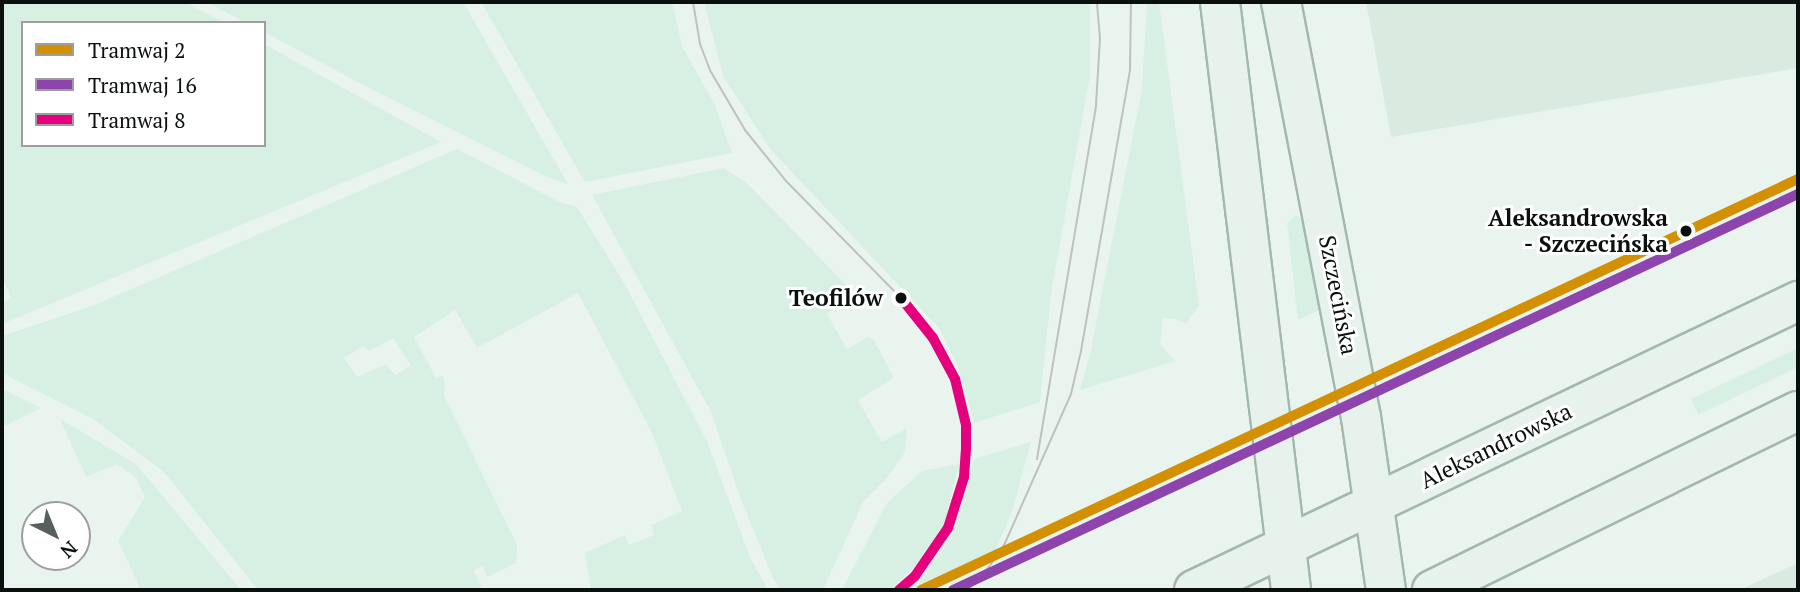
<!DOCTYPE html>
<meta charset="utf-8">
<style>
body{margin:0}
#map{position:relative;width:1800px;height:592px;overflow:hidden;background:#eaf4ef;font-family:"PT Serif",serif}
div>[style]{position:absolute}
.built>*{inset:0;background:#d9eae1}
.green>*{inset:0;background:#d7f0e3}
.roads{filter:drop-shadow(2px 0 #a2b8ae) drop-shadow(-2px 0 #a2b8ae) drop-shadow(0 2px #a2b8ae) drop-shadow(0 -2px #a2b8ae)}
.major>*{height:38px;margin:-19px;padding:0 19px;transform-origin:19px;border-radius:19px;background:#e7f2ed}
.tram>*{height:2px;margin:-1px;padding:0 1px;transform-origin:1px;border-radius:1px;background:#bec1bf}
.tram-1>*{height:10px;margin:-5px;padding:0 5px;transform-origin:5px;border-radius:5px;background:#d39002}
.tram-2>*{height:10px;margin:-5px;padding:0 5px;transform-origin:5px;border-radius:5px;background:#8e44ad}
.tram-3>*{height:10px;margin:-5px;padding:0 5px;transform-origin:5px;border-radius:5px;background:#e5007d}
.dots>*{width:19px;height:19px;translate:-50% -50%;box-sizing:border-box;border:4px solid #fff;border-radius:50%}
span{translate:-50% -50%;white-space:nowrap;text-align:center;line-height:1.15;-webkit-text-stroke:6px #fff;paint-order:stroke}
.stop-label{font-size:23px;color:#0a100d;font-weight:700}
.right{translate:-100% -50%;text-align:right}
.street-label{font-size:23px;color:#0a100d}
.frame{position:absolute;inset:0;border:4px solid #0a100d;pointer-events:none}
.legend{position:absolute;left:21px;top:21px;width:245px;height:126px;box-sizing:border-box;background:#fff;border:2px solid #9d9f9e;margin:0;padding:9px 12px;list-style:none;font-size:21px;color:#0a100d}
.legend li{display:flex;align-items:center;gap:14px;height:35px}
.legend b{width:35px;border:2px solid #9d9f9e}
.north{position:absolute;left:21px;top:501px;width:70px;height:70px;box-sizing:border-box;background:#fff;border:2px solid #9d9f9e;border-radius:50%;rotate:137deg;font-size:19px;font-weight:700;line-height:28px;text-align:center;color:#0a100d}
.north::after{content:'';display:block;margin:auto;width:24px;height:32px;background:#58605c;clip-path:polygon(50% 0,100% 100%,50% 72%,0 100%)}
</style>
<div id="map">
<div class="built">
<i style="clip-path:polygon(1366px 2px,1798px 2px,1798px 68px,1391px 137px)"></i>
<i style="clip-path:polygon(1798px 562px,1798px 590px,1739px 590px,1798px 563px)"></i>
</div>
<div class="green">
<i style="clip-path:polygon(2px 2px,185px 2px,225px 23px,23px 23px,23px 145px,264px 145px,264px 44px,441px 142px,2px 324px,2px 303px,11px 298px,2px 277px)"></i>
<i style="clip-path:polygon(207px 2px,463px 2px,568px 184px,549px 178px,373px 90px,264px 32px,264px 23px,246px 23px)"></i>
<i style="clip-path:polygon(481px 2px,672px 2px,682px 46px,715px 105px,732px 153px,585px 182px)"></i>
<i style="clip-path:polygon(704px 2px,1090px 2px,1090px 75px,1051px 294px,1040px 402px,974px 423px,957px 364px,939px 328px,771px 150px,723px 76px)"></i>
<i style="clip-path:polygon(1147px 2px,1159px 2px,1199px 305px,1186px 324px,1175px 319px,1163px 318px,1160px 344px,1175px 361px,1080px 390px,1090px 354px,1142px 89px)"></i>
<i style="clip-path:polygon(evenodd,457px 149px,560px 202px,577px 207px,624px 283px,707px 441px,750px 557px,768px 590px,591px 590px,585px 553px,625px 535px,629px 545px,654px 535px,651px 525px,682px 511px,652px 433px,578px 293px,477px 348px,455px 310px,414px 337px,436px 378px,442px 376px,445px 382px,444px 395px,517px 545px,516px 563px,487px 577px,482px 566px,474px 570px,483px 590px,258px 590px,165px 473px,93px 419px,2px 373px,2px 336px,92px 306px,457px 149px,393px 338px,411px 366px,395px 375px,386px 364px,357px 377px,344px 358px,363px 346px,369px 351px,393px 338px)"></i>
<i style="clip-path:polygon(724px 168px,749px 185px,852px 291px,827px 314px,847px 349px,868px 337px,874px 340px,894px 378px,858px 400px,882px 442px,907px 428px,905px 452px,887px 478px,863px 502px,823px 590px,781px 590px,774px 580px,741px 500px,711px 412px,592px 195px)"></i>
<i style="clip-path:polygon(1296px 215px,1304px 221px,1321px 309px,1298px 320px,1287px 223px)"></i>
<i style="clip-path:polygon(1798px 348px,1798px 367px,1698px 415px,1691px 399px)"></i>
<i style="clip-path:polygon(2px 389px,41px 408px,2px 427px)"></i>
<i style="clip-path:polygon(60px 419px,136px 464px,241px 590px,141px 590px,118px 541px,145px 497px,136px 478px,117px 464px,86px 477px)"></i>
<i style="clip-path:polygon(1031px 442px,1012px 512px,995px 551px,911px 589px,927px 571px,955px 526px,974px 459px)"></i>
<i style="clip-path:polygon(959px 464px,943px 528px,916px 565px,890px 590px,842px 590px,887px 503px,922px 471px)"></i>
</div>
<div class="roads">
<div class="major">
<i style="left:1220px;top:2px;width:592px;rotate:83.11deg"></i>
<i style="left:1281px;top:2px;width:423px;rotate:79.1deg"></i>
<i style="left:1361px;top:417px;width:175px;rotate:81.8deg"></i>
<i style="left:1194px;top:590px;width:670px;rotate:-25.57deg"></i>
<i style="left:1432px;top:590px;width:407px;rotate:-26.1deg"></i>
</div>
</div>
<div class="tram">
<i style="left:693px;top:2px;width:43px;rotate:80.5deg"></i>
<i style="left:700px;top:44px;width:30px;rotate:69deg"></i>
<i style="left:711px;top:72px;width:67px;rotate:59.6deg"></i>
<i style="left:745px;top:130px;width:65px;rotate:51.2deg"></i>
<i style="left:786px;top:181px;width:164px;rotate:45.5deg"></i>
<i style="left:1037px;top:459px;width:359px;rotate:-80.5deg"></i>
<i style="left:1096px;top:105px;width:67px;rotate:-86.6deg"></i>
<i style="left:1100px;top:38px;width:36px;rotate:-95deg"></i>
<i style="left:968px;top:590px;width:31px;rotate:-48deg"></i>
<i style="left:989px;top:567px;width:29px;rotate:-56deg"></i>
<i style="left:1005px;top:543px;width:163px;rotate:-66.1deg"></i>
<i style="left:1071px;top:394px;width:44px;rotate:-76.9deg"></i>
<i style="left:1081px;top:351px;width:285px;rotate:-80.1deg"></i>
<i style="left:1130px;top:70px;width:68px;rotate:-89.2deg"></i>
</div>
<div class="tram-1">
<i style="left:921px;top:590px;width:969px;rotate:-25.11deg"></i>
</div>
<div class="tram-2">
<i style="left:953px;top:590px;width:933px;rotate:-25.11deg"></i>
</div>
<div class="tram-3">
<i style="left:899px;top:590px;width:21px;rotate:-41deg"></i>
<i style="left:915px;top:576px;width:58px;rotate:-55.5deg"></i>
<i style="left:948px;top:528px;width:53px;rotate:-72.6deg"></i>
<i style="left:964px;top:477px;width:29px;rotate:-86deg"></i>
<i style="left:966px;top:448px;width:23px;rotate:-90deg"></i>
<i style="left:966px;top:425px;width:47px;rotate:-103.4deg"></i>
<i style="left:955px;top:379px;width:47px;rotate:-118.2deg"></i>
<i style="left:933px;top:338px;width:51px;rotate:-128.7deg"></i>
</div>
<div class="dots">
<i style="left:1686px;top:231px;background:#0a100d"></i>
<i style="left:901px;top:298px;background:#0a100d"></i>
</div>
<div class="stop-label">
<span class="right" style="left:1668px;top:231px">Aleksandrowska<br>- Szczecińska</span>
<span class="right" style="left:883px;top:298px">Teofilów</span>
</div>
<div class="street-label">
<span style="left:1338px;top:295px;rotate:79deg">Szczecińska</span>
<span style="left:1496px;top:446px;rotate:-26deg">Aleksandrowska</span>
</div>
<div class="frame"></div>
<ul class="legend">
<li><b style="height:9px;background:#d39002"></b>Tramwaj 2</li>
<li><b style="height:9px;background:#8e44ad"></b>Tramwaj 16</li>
<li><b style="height:9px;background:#e5007d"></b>Tramwaj 8</li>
</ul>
<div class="north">N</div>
</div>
